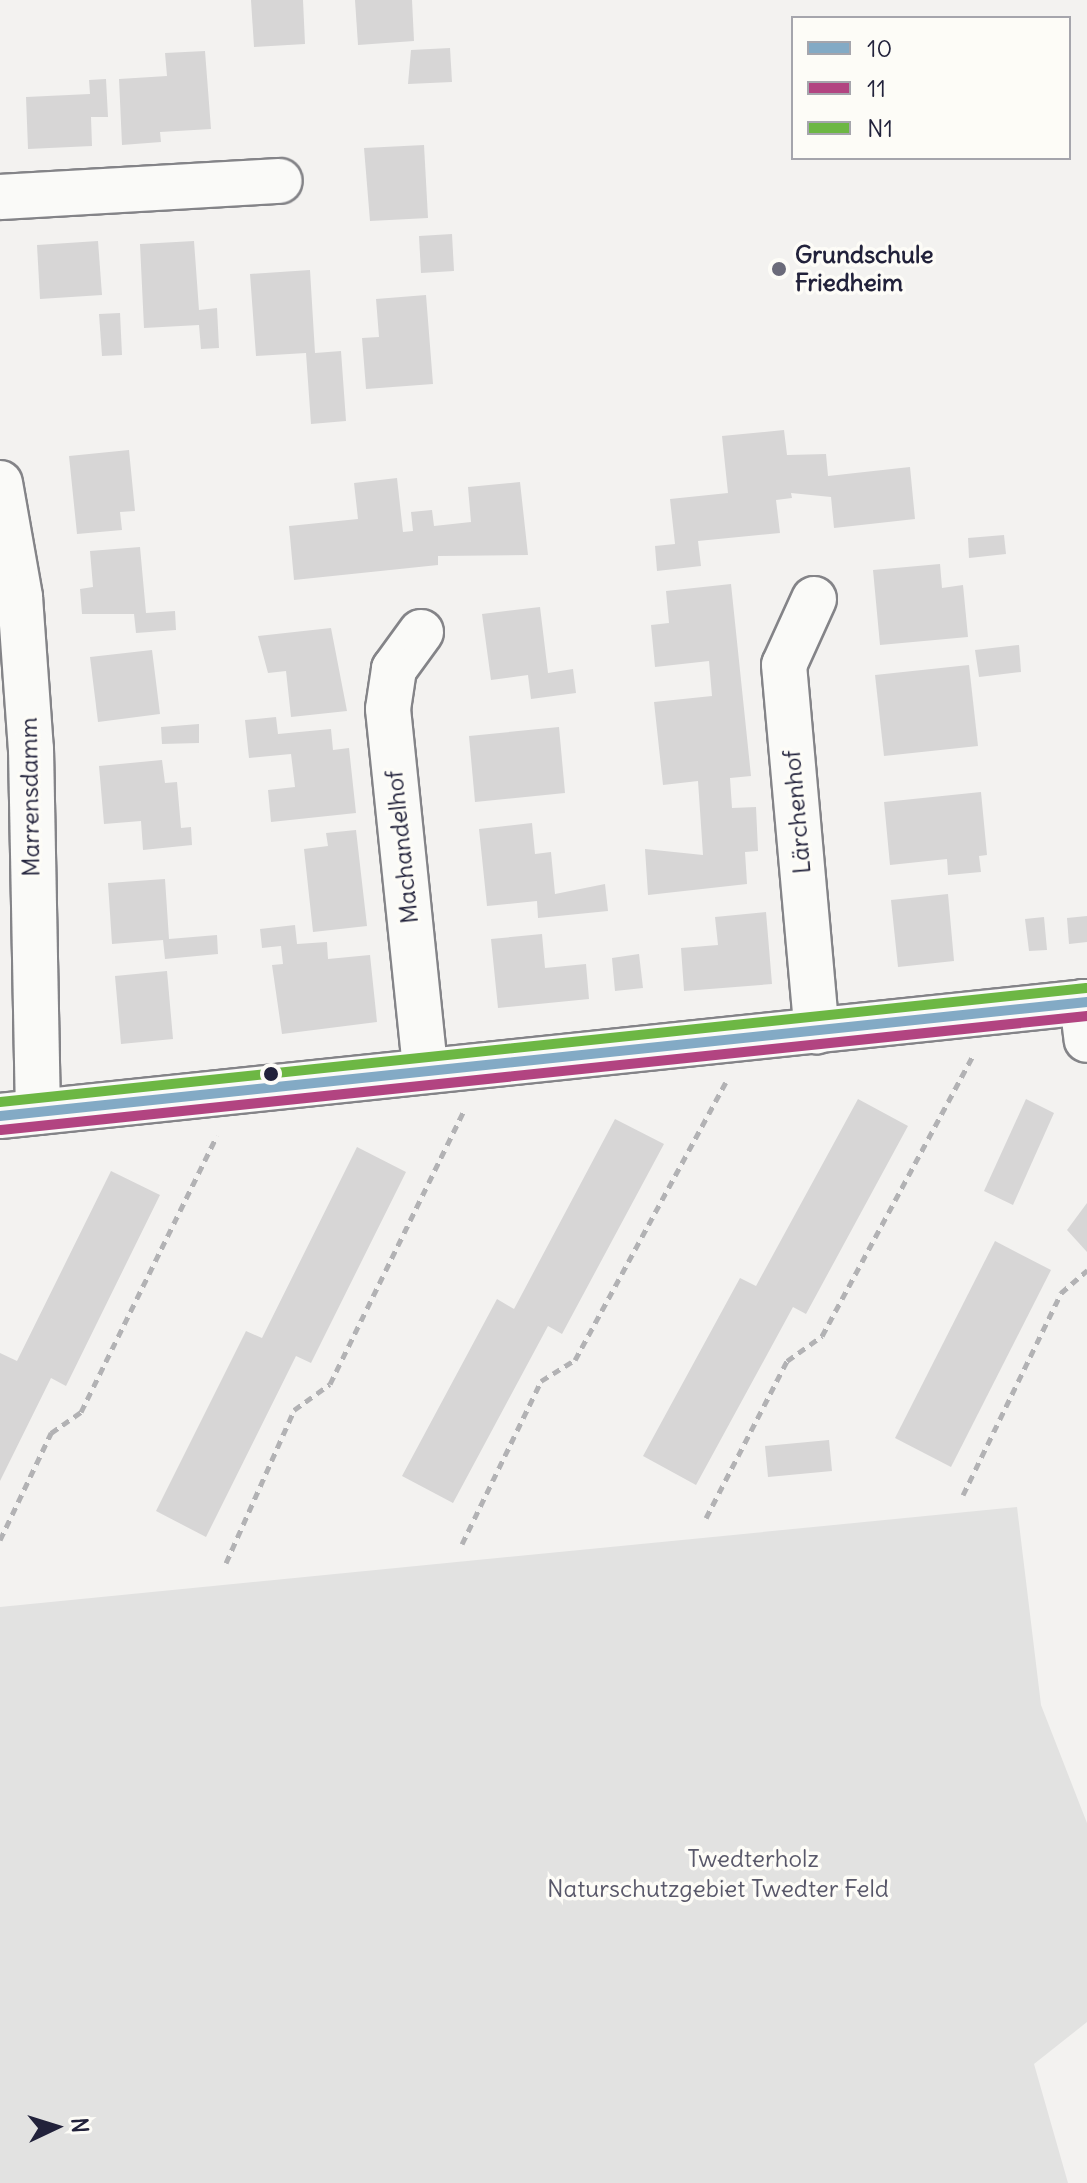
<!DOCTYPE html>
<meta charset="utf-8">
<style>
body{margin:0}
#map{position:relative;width:1087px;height:2183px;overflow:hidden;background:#f3f2f0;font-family:Delius,sans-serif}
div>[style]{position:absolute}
.green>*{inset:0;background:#e2e2e1}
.building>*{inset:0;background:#d7d6d6}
.path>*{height:5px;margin-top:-2.5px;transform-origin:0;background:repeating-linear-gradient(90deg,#b2b2b4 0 8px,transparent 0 14px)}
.roads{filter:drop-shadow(2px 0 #848488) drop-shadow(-2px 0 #848488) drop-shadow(0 2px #848488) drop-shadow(0 -2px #848488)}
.minor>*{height:44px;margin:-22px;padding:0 22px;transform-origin:22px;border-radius:22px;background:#fafaf8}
.bus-1>*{height:10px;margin:-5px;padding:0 5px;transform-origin:5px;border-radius:5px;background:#83aac5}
.bus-2>*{height:10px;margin:-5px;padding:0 5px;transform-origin:5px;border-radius:5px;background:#b24481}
.bus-3>*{height:10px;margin:-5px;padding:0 5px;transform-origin:5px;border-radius:5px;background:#6db744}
.dots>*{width:22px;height:22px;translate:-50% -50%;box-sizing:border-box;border:4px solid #fdfcf7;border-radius:50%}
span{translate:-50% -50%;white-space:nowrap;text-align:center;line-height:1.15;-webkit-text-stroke:7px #fdfcf7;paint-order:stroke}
.poi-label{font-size:24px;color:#22223b;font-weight:700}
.left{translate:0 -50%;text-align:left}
.street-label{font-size:24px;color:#22223b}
.park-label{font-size:24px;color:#585769}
.legend{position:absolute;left:791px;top:16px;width:280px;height:144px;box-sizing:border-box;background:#fdfcf7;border:2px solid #a5a5ac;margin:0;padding:10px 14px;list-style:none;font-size:24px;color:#22223b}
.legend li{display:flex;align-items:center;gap:16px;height:40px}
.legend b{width:40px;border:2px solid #a5a5ac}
.north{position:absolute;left:16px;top:2087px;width:80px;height:80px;-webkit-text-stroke:6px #fdfcf7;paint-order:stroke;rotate:86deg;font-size:22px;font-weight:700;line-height:32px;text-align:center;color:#22223b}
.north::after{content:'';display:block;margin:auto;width:28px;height:36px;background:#22223b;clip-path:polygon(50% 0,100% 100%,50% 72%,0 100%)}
</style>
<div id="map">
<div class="green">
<i style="clip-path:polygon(1017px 1507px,1041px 1705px,1087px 1823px,1087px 2022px,1034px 2064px,1068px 2183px,0 2183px,0 1607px)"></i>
</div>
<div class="building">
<i style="clip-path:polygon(251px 0,303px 0,305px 44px,254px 47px)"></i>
<i style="clip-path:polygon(355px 0,412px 0,414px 41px,358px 45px)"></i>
<i style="clip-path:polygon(450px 48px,452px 82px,408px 84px,411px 50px)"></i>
<i style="clip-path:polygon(205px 51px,211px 129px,160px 132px,161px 142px,122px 145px,119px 79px,167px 76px,165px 53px)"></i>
<i style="clip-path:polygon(106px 79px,108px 117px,91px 117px,92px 146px,28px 149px,26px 97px,90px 94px,89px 80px)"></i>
<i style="clip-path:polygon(424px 145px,428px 218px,370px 221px,364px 148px)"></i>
<i style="clip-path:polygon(452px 234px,454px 271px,421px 273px,419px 236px)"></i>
<i style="clip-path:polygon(98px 241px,102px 295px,40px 299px,37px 245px)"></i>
<i style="clip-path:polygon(194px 241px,199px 310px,217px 308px,219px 348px,201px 349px,199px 325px,144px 328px,140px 244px)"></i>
<i style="clip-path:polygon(310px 270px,315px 353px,341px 351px,346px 421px,311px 424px,306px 353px,256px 356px,250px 274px)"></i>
<i style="clip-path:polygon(426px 295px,433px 384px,366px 389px,362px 338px,379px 337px,376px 299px)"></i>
<i style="clip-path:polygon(120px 313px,122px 355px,102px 356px,99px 314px)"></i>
<i style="clip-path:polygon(784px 430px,787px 455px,826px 454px,828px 476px,910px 467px,915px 519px,834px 528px,831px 497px,791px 493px,792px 498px,776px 500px,780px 533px,698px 541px,701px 566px,657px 571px,655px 546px,675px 544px,670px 499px,728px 493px,722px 436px)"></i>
<i style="clip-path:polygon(129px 450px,135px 511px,120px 512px,122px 530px,77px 534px,69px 456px)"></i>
<i style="clip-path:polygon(397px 478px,403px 532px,413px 531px,411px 512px,432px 510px,434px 526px,471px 522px,468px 487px,520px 482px,528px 555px,438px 556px,438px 565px,294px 580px,289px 526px,358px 519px,354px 483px)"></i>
<i style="clip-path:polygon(1004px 535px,1006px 554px,969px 558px,968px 538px)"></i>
<i style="clip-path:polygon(140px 547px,146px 613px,175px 611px,176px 630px,136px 633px,134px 614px,82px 614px,80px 589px,93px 587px,90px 551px)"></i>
<i style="clip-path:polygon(940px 564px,942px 588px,963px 585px,968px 637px,880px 645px,873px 570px)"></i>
<i style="clip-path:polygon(731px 584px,751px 776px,730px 778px,732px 808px,756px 807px,758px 851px,745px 852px,747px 884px,648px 895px,645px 849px,703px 855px,698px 781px,663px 785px,654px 702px,712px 696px,709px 661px,655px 667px,651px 625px,669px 623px,666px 591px)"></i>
<i style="clip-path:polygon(540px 607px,548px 673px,573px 669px,576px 693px,531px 699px,528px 675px,491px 680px,482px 614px)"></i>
<i style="clip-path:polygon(331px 628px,347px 711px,291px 717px,286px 671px,268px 673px,258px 636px)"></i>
<i style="clip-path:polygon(1019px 645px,1021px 672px,979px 677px,975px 650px)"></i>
<i style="clip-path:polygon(152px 650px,160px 714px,98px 722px,90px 657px)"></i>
<i style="clip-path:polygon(969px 665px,978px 746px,884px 756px,875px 675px)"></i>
<i style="clip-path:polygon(276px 717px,278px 734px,331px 729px,333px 750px,349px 748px,356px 813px,271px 822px,268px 790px,295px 787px,291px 754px,249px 758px,245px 720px)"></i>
<i style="clip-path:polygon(199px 724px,199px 743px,162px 744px,161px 727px)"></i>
<i style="clip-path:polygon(559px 727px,565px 793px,475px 802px,469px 736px)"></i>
<i style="clip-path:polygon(162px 760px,165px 783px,177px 782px,181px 828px,191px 827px,192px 845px,143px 850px,141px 821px,104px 824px,99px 766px)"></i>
<i style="clip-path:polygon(981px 792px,987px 855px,979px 856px,981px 872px,948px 875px,947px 859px,890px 865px,884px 802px)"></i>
<i style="clip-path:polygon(532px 823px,535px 854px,551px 852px,555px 894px,605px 884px,608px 911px,538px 918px,537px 901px,487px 906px,479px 829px)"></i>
<i style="clip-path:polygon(356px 830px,367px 926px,313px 932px,304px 849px,328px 846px,326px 833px)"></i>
<i style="clip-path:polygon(165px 879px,169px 939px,217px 935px,218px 954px,165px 959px,163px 940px,112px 944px,108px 883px)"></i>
<i style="clip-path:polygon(948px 894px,954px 961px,898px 967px,891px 900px)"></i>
<i style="clip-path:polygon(766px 912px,772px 984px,684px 991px,681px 948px,718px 945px,715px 917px)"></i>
<i style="clip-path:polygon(1087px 916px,1087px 942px,1069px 944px,1067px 918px)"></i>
<i style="clip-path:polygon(1044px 917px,1047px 950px,1029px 951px,1025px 919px)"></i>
<i style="clip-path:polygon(295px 925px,297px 944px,327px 942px,328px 959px,370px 955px,377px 1022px,282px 1034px,272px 965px,283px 964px,281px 946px,262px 948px,260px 929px)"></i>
<i style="clip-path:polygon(542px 934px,545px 968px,586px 964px,589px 999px,498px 1008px,491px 939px)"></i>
<i style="clip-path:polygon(639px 954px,643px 988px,615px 991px,612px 958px)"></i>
<i style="clip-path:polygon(167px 971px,173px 1039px,121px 1044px,115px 976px)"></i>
<i style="clip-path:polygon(858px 1099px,908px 1126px,806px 1314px,793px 1307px,696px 1485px,643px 1456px,740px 1278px,756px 1286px)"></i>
<i style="clip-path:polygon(1026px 1099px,1054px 1113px,1013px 1205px,984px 1191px)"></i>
<i style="clip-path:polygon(615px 1119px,664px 1144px,562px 1334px,548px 1326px,453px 1503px,402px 1476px,497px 1299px,514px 1309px)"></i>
<i style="clip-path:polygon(357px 1147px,406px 1172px,311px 1363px,296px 1356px,206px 1537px,156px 1511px,246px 1331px,262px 1338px)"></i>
<i style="clip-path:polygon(111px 1171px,160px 1195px,66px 1386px,51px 1378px,0 1481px,0 1353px,17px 1361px)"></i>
<i style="clip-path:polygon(1087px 1203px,1087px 1252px,1067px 1230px)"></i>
<i style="clip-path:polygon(995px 1241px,1051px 1270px,951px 1467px,895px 1438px)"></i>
<i style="clip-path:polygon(829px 1440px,832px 1471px,768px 1477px,765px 1446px)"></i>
</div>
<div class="path">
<i style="left:963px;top:1495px;width:225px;rotate:-64.1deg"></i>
<i style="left:1061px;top:1293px;width:35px;rotate:-41deg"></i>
<i style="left:706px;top:1518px;width:177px;rotate:-62.7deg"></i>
<i style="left:787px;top:1361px;width:43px;rotate:-35.5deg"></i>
<i style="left:822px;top:1336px;width:320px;rotate:-61.7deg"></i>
<i style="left:0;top:1540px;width:119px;rotate:-64.5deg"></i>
<i style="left:51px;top:1433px;width:37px;rotate:-35deg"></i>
<i style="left:81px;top:1412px;width:308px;rotate:-63.8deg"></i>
<i style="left:462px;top:1544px;width:181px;rotate:-64.1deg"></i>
<i style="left:541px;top:1381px;width:40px;rotate:-32deg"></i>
<i style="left:575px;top:1360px;width:316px;rotate:-61.5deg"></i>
<i style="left:226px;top:1563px;width:167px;rotate:-66deg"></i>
<i style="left:294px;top:1410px;width:44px;rotate:-35.8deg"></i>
<i style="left:330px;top:1384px;width:305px;rotate:-63.9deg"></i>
</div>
<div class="roads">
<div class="minor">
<i style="left:0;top:197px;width:280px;rotate:-3.3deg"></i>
<i style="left:0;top:483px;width:116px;rotate:80deg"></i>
<i style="left:20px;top:597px;width:152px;rotate:85.9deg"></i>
<i style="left:31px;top:749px;width:363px;rotate:88.9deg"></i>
<i style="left:814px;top:599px;width:72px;rotate:114.4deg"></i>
<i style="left:784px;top:665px;width:368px;rotate:84.9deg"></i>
<i style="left:421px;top:632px;width:46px;rotate:126.1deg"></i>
<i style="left:394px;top:669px;width:40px;rotate:98.5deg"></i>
<i style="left:388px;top:709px;width:363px;rotate:84.1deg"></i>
<i style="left:1082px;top:1002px;width:38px;rotate:83deg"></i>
<i style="left:0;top:1116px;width:1093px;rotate:-5.99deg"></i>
</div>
</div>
<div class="bus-1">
<i style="left:0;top:1116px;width:1093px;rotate:-5.99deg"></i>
</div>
<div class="bus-2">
<i style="left:1px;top:1130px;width:1092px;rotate:-5.99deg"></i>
</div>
<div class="bus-3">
<i style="left:0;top:1102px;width:1092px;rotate:-5.99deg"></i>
</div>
<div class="dots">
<i style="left:779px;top:269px;background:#6b6b7a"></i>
<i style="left:271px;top:1074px;background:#22223b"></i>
</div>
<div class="poi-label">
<span class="left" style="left:795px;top:269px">Grundschule<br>Friedheim</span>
</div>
<div class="street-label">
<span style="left:30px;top:797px;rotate:-91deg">Marrensdamm</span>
<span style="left:797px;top:812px;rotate:-95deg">Lärchenhof</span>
<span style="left:402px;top:847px;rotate:-96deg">Machandelhof</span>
</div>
<div class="park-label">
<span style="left:753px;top:1859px">Twedterholz</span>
<span style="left:718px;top:1889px">Naturschutzgebiet Twedter Feld</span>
</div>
<ul class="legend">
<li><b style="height:10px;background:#83aac5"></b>10</li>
<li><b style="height:10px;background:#b24481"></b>11</li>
<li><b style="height:10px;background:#6db744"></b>N1</li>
</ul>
<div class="north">N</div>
</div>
